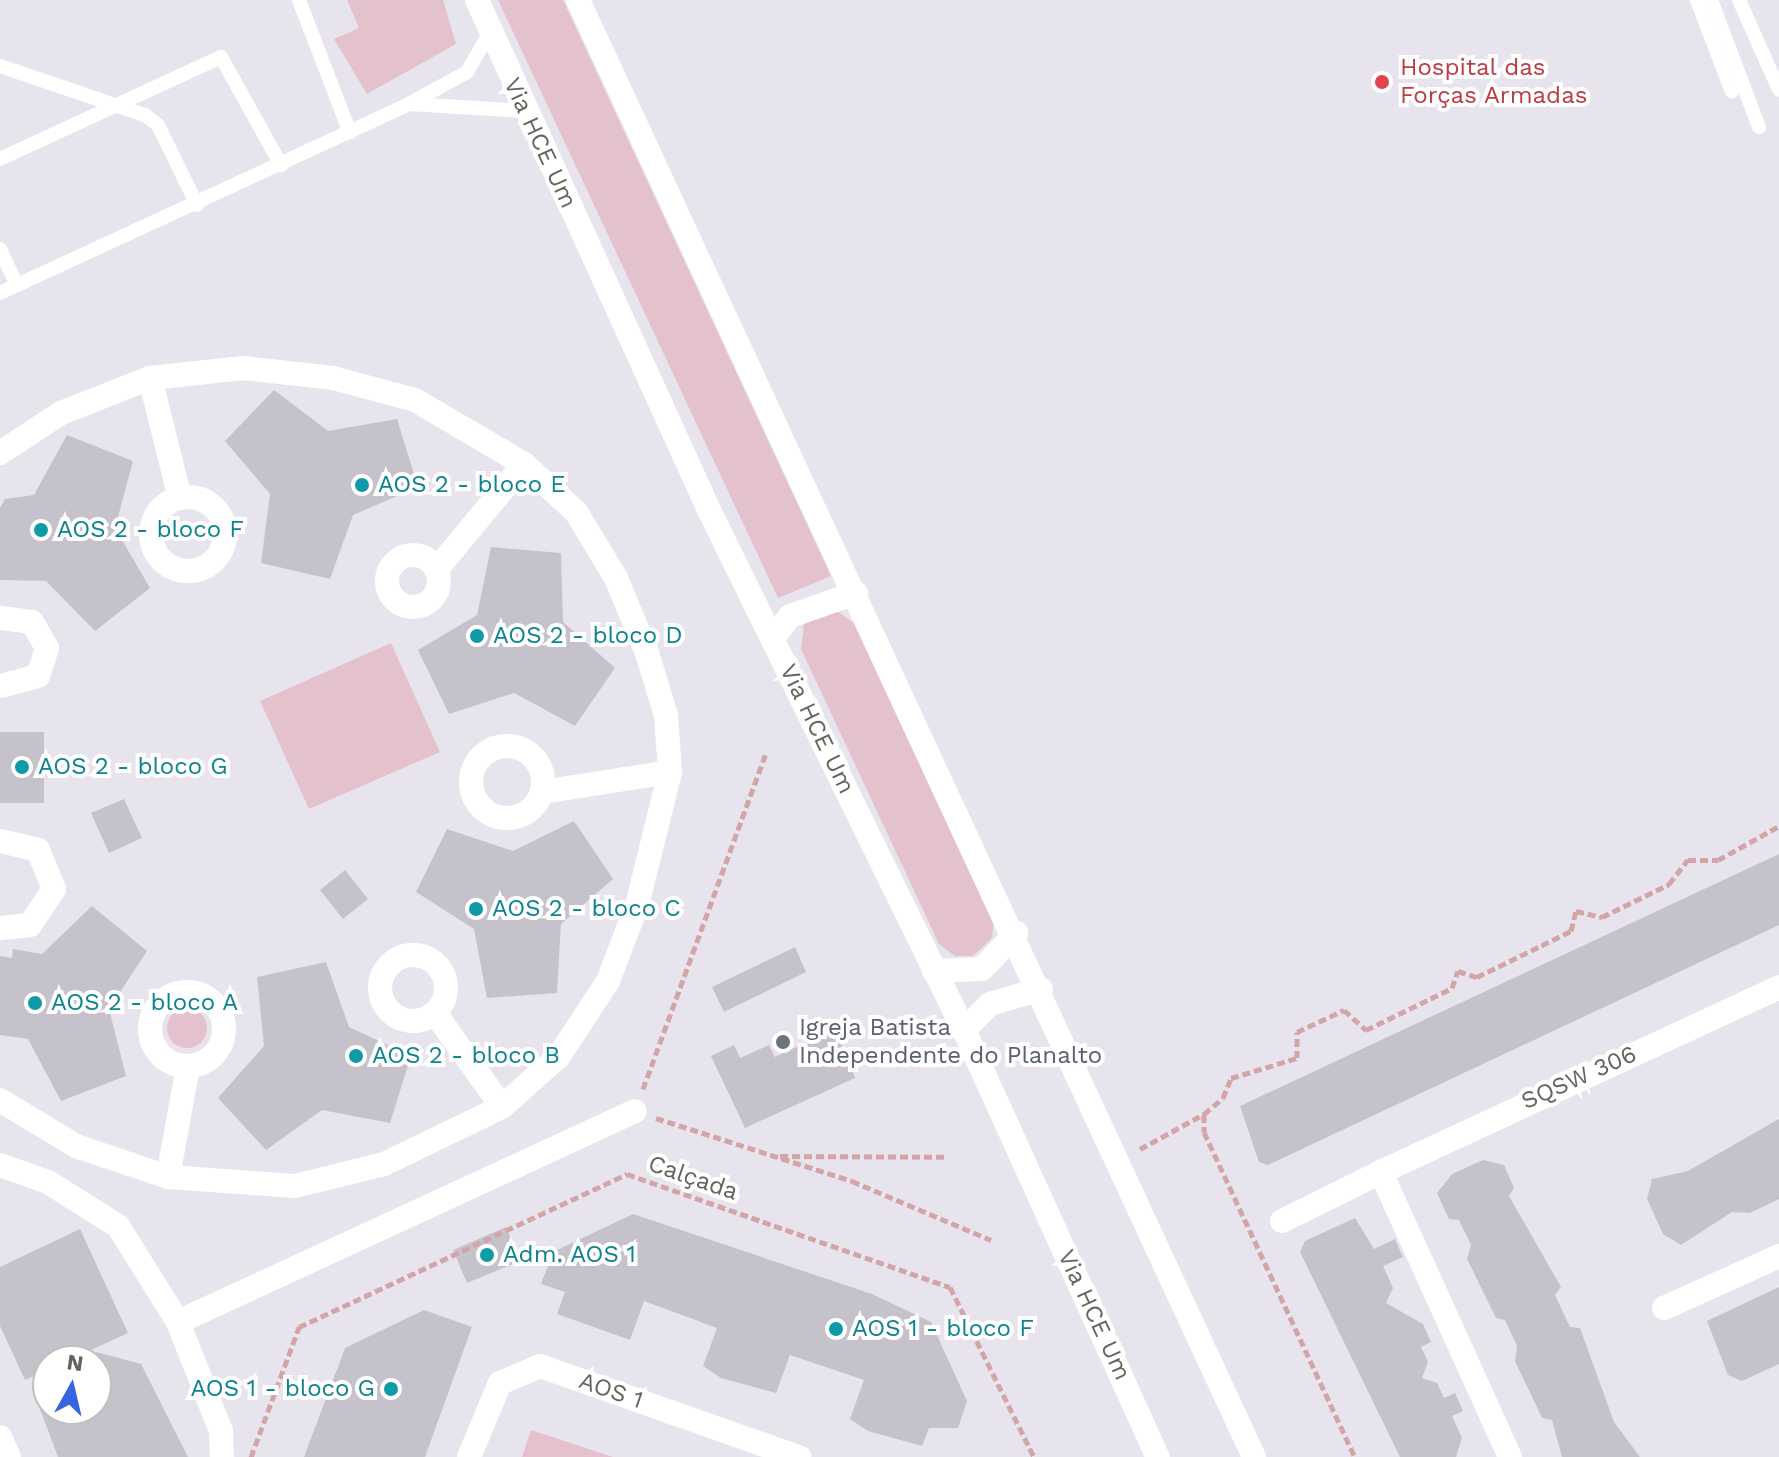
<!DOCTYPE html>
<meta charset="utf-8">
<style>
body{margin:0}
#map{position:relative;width:1779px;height:1457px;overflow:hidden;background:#e8e4ee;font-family:"Work Sans",sans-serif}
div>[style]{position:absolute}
.green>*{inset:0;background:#e4c2cd}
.round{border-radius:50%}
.building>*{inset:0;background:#c6c2cb}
.path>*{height:5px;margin-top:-2.5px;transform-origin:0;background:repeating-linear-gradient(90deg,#d3a5a7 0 8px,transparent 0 12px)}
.service>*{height:14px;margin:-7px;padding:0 7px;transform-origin:7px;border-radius:7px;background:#fff}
.minor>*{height:24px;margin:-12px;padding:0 12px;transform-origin:12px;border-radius:12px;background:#fff}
.minor>.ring{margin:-12px;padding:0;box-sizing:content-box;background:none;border:24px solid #fff;border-radius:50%}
.secondary>*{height:24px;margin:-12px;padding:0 12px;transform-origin:12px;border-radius:12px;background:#fff}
.dots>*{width:22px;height:22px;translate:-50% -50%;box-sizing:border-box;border:4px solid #fff;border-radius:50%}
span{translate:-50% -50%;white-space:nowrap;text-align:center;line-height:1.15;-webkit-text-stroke:8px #fff;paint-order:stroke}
.health-label{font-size:24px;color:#be3a42}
.left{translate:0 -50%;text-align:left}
.street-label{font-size:24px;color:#62645c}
.culture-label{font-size:24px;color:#0d838f}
.right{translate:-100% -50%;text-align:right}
.worship-label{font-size:24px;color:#5b616d}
.north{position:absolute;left:32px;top:1345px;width:80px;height:80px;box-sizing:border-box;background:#fff;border:2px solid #c0c1be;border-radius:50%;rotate:8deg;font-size:22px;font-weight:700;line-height:32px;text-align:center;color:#62645c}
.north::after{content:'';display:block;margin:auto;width:28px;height:36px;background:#3864df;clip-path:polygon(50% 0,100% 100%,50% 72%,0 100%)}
</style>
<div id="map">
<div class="green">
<i style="clip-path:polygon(347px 0,443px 0,456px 44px,367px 94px,334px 39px,359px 28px)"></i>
<i style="clip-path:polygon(498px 0,563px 0,831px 576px,778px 598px)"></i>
<i style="clip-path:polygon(836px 610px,855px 624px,994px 920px,992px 938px,973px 956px,955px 956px,939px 944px,801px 649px,804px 624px)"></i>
<i style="clip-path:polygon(391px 643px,440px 752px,309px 809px,260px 701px)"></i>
<i class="round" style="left:167px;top:1008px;width:40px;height:40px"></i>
<i style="clip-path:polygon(531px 1430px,613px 1457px,522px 1457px)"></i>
</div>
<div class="building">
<i style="clip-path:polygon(274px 390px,328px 431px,397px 419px,418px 487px,353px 515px,330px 579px,261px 563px,270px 494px,225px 441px)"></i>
<i style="clip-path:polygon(67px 435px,133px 461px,115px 528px,150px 588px,95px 631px,46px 581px,0 580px,0 508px,5px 499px,34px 495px)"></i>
<i style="clip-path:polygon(491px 547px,561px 553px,563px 622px,615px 668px,575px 726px,514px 693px,449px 714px,418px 650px,477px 615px)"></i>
<i style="clip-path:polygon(0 732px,44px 732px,44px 803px,0 803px)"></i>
<i style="clip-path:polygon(124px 799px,142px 838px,109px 853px,91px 813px)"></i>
<i style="clip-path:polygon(574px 821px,613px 879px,561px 924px,557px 993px,487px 998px,474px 929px,416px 892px,447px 829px,513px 851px)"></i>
<i style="clip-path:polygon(1779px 854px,1779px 925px,1268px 1165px,1259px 1162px,1240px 1106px)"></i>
<i style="clip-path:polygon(345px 870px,368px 899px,343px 919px,320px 890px)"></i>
<i style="clip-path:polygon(92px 906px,147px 951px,109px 1009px,126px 1076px,61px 1101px,28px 1039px,0 1035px,0 956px,12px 958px,13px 949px,42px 954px)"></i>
<i style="clip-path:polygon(795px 947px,806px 972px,724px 1012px,712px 987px)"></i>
<i style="clip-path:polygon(326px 962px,349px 1027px,411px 1056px,390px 1123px,322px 1110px,266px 1150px,218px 1098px,264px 1046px,257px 977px)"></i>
<i style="clip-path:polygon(835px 1029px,855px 1078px,745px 1128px,711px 1056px,734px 1045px,740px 1058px,769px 1045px,775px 1057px)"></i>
<i style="clip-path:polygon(1779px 1119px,1779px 1199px,1750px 1213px,1732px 1212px,1681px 1245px,1663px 1234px,1647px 1199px,1652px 1179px,1688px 1171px)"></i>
<i style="clip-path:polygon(1483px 1160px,1504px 1165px,1514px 1188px,1509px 1196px,1561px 1287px,1555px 1295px,1570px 1327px,1580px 1328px,1614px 1422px,1640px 1457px,1562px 1457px,1552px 1420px,1542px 1418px,1515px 1361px,1517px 1346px,1505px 1320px,1496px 1318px,1467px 1259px,1471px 1245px,1459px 1220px,1449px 1219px,1437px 1193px,1452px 1174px)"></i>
<i style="clip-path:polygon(633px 1214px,872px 1294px,931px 1322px,967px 1401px,958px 1428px,929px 1428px,922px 1446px,868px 1431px,850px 1419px,864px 1380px,790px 1355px,776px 1393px,721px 1378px,703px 1366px,717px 1328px,644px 1301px,630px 1340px,557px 1314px,565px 1292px,541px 1284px,553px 1252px)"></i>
<i style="clip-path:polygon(1355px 1218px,1374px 1249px,1395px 1239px,1403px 1257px,1383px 1266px,1393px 1288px,1386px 1303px,1423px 1324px,1431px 1342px,1421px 1347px,1428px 1362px,1422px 1378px,1437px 1383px,1444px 1398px,1455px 1393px,1463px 1411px,1452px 1416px,1462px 1438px,1456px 1457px,1400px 1457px,1300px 1252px,1305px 1241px)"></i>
<i style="clip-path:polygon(506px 1227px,520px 1261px,467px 1283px,453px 1250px)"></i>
<i style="clip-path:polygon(80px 1229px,128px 1333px,67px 1361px,48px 1361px,48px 1370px,25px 1380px,0 1326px,0 1267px)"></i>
<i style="clip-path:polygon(1779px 1287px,1779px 1364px,1742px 1381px,1728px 1375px,1707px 1321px)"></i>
<i style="clip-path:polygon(424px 1310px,472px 1327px,425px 1457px,304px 1457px,345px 1348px)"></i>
<i style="clip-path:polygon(96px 1352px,141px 1364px,188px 1457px,58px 1457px,40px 1409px,96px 1409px)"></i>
</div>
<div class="path">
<i style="left:643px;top:1089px;width:359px;rotate:-69.9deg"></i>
<i style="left:1204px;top:1114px;width:18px;rotate:90deg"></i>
<i style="left:1204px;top:1132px;width:358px;rotate:65.1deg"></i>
<i style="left:656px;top:1118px;width:206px;rotate:17.8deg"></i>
<i style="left:852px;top:1181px;width:151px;rotate:23deg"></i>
<i style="left:1140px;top:1149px;width:73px;rotate:-28.7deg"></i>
<i style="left:1204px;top:1114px;width:25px;rotate:-40deg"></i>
<i style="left:1223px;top:1098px;width:22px;rotate:-68deg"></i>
<i style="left:1231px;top:1078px;width:69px;rotate:-16.9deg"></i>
<i style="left:1297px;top:1058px;width:26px;rotate:-90deg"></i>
<i style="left:1297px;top:1032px;width:52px;rotate:-25.1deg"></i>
<i style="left:1344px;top:1010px;width:30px;rotate:42deg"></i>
<i style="left:1366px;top:1030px;width:96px;rotate:-26deg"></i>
<i style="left:1452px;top:988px;width:18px;rotate:-71deg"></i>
<i style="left:1458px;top:971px;width:20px;rotate:18deg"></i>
<i style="left:1477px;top:977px;width:105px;rotate:-26.1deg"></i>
<i style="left:1571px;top:931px;width:21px;rotate:-76deg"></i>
<i style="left:1576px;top:911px;width:27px;rotate:13deg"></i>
<i style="left:1602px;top:917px;width:75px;rotate:-26.2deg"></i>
<i style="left:1669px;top:884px;width:31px;rotate:-52deg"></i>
<i style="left:1688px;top:860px;width:30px"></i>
<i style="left:1718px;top:860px;width:70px;rotate:-29.1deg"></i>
<i style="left:780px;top:1156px;width:165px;rotate:0.3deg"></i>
<i style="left:251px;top:1457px;width:139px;rotate:-69.7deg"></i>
<i style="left:299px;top:1327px;width:362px;rotate:-25deg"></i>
<i style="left:627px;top:1174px;width:342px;rotate:19.3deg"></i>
<i style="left:950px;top:1287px;width:190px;rotate:63.7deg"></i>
</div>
<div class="service">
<i style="left:299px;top:0;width:142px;rotate:69deg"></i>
<i style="left:1697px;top:0;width:98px;rotate:69.2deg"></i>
<i style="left:1711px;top:0;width:136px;rotate:69.3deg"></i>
<i style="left:1739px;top:0;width:98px;rotate:66deg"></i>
<i style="left:0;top:66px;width:153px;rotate:18.7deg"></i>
<i style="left:145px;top:115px;width:16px;rotate:38deg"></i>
<i style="left:158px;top:125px;width:89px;rotate:64deg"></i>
<i style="left:410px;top:104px;width:116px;rotate:3.5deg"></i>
<i style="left:0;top:159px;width:243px;rotate:-24.8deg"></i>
<i style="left:221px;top:57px;width:124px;rotate:60.9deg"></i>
<i style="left:0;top:249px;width:40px;rotate:65deg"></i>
<i style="left:0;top:293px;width:451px;rotate:-24.8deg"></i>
<i style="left:409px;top:104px;width:66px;rotate:-28.9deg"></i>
<i style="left:467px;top:72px;width:46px;rotate:-60.1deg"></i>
</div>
<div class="minor">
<i style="left:150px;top:378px;width:124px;rotate:76deg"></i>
<i style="left:0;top:453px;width:73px;rotate:-33.3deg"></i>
<i style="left:61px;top:413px;width:96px;rotate:-21.5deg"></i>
<i style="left:150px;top:378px;width:94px;rotate:-6.1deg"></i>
<i style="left:243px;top:368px;width:91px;rotate:6.3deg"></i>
<i style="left:333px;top:378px;width:85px;rotate:15deg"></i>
<i style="left:415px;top:400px;width:126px;rotate:30.4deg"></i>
<i style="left:524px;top:464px;width:71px;rotate:42.7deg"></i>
<i style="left:576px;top:512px;width:77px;rotate:58.8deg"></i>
<i style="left:616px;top:578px;width:81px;rotate:67.5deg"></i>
<i style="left:647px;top:653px;width:65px;rotate:73deg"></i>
<i style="left:666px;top:715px;width:57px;rotate:86deg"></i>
<i style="left:670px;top:772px;width:137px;rotate:103.9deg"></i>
<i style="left:637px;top:905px;width:81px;rotate:110.9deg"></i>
<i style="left:608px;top:981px;width:90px;rotate:123.2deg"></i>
<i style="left:559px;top:1056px;width:76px;rotate:138.2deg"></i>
<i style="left:502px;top:1107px;width:131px;rotate:154.2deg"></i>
<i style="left:384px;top:1164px;width:92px;rotate:166.1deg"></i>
<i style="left:295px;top:1186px;width:127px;rotate:-175.9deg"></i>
<i style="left:168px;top:1177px;width:97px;rotate:-161.4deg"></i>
<i style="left:76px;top:1146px;width:89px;rotate:-148.8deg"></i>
<i class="ring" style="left:151px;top:497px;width:50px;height:50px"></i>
<i class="ring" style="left:387px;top:555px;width:28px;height:28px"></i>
<i style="left:436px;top:570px;width:138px;rotate:-50.3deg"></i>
<i style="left:0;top:618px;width:32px;rotate:7deg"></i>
<i style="left:32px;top:622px;width:30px;rotate:60deg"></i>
<i style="left:47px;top:648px;width:29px;rotate:108deg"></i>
<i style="left:38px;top:676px;width:39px;rotate:165deg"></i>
<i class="ring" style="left:471px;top:746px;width:48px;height:48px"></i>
<i style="left:542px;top:792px;width:130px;rotate:-8.9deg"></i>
<i style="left:0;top:841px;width:39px;rotate:13deg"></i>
<i style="left:38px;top:850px;width:42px;rotate:67.7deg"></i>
<i style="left:54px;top:889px;width:43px;rotate:123.7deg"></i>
<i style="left:30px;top:925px;width:30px;rotate:174deg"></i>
<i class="ring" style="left:380px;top:955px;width:42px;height:42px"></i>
<i class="ring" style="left:150px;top:992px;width:50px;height:50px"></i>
<i style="left:435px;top:1013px;width:115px;rotate:54.5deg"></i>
<i style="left:0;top:1165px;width:51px;rotate:19.5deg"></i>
<i style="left:48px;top:1182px;width:83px;rotate:32.2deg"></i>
<i style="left:118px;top:1226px;width:113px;rotate:58deg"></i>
<i style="left:178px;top:1322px;width:117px;rotate:68.5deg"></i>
<i style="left:221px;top:1431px;width:26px;rotate:88deg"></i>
<i style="left:168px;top:1177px;width:113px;rotate:-79.8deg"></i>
<i style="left:1282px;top:1221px;width:110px;rotate:-26.3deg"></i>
<i style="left:1664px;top:1308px;width:126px;rotate:-24.3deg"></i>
<i style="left:178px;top:1322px;width:503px;rotate:-24.78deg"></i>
<i style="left:0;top:1437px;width:22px;rotate:66deg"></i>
<i style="left:469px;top:1457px;width:80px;rotate:-67.3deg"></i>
<i style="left:500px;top:1383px;width:43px;rotate:-23deg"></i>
<i style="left:540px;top:1366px;width:275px;rotate:19.4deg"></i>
<i style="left:1510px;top:1457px;width:313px;rotate:-114.4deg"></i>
<i style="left:1381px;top:1172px;width:439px;rotate:-24.9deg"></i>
</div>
<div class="secondary">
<i style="left:477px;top:0;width:560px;rotate:65.54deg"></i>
<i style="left:709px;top:510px;width:579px;rotate:63.88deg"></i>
<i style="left:964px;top:1030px;width:469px;rotate:65.6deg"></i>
<i style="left:578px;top:0;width:1606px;rotate:65.11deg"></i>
<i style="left:773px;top:638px;width:28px;rotate:-52deg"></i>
<i style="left:790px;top:616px;width:70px;rotate:-19.2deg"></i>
<i style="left:934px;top:971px;width:48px;rotate:-2.4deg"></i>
<i style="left:982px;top:969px;width:50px;rotate:-46.6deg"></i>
<i style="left:964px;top:1030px;width:37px;rotate:-45deg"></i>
<i style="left:990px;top:1004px;width:53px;rotate:-16.4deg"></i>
</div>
<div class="dots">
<i style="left:1382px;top:82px;background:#e0444e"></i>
<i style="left:362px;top:485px;background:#0f9aa8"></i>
<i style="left:41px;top:530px;background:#0f9aa8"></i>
<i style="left:477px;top:636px;background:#0f9aa8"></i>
<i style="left:22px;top:767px;background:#0f9aa8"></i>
<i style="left:476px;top:909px;background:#0f9aa8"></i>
<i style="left:35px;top:1003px;background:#0f9aa8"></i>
<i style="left:783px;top:1042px;background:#6b7280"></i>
<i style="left:356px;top:1056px;background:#0f9aa8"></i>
<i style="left:487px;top:1255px;background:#0f9aa8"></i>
<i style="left:836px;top:1329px;background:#0f9aa8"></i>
<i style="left:391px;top:1389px;background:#0f9aa8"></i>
</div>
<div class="health-label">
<span class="left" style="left:1400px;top:82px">Hospital das<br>Forças Armadas</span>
</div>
<div class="street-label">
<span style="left:540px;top:143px;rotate:65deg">Via HCE Um</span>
<span style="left:817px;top:729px;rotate:64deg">Via HCE Um</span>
<span style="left:1579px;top:1078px;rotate:-24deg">SQSW 306</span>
<span style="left:693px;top:1178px;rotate:19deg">Calçada</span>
<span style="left:1094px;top:1315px;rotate:65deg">Via HCE Um</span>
<span style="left:611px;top:1391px;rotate:19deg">AOS 1</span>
</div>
<div class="culture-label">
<span class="left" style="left:378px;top:485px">AOS 2 - bloco E</span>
<span class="left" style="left:57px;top:530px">AOS 2 - bloco F</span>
<span class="left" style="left:493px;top:636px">AOS 2 - bloco D</span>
<span class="left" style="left:38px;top:767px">AOS 2 - bloco G</span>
<span class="left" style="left:492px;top:909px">AOS 2 - bloco C</span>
<span class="left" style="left:51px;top:1003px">AOS 2 - bloco A</span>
<span class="left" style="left:372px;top:1056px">AOS 2 - bloco B</span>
<span class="left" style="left:503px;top:1255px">Adm. AOS 1</span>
<span class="left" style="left:852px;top:1329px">AOS 1 - bloco F</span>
<span class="right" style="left:375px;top:1389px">AOS 1 - bloco G</span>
</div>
<div class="worship-label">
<span class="left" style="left:799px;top:1042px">Igreja Batista<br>Independente do Planalto</span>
</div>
<div class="north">N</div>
</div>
